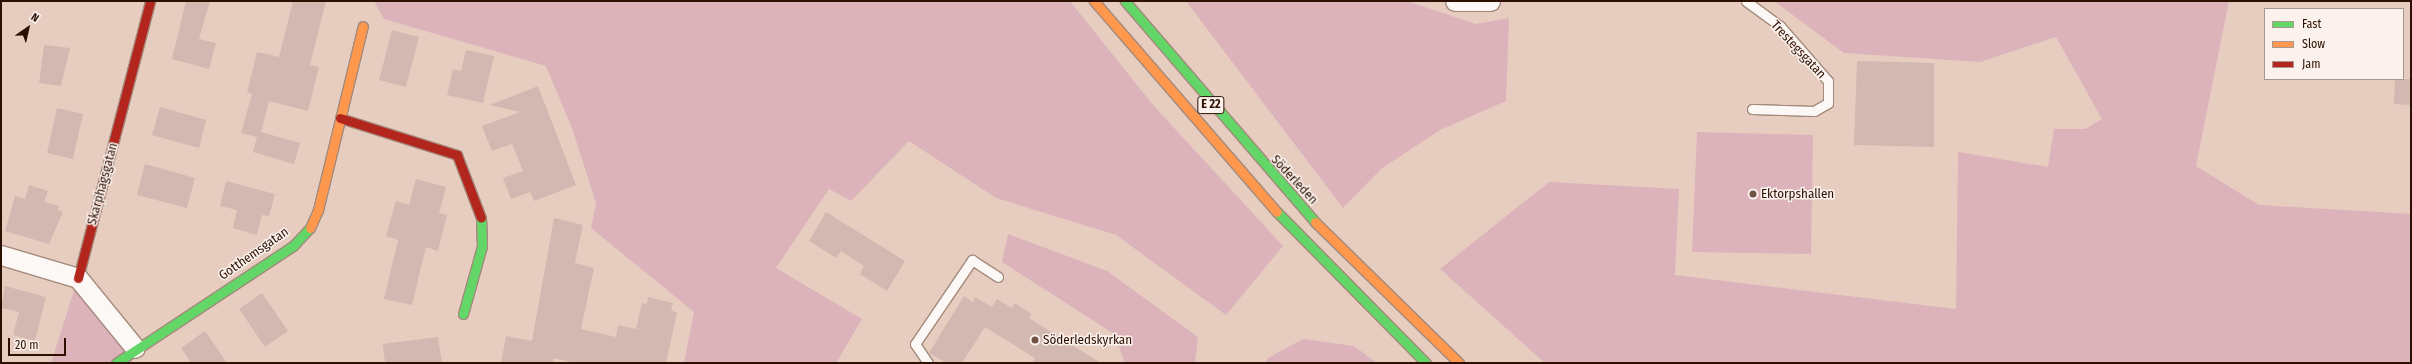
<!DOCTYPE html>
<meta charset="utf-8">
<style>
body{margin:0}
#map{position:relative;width:2412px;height:364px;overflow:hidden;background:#e7cdbf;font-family:"Fira Sans Condensed",sans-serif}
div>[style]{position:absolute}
.green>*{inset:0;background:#dcb3bb}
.building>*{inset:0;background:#d2b8b0}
.roads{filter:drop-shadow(1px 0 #a48a7c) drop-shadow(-1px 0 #a48a7c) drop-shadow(0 1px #a48a7c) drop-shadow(0 -1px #a48a7c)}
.lane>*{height:9px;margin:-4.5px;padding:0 4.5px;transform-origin:4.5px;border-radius:4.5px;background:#fbf8f5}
.street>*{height:19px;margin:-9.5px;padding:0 9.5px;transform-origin:9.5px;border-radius:9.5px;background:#fbf8f5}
.fast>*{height:9px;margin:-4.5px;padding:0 4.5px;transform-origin:4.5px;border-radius:4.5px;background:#63d668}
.slow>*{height:9px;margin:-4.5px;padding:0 4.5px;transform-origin:4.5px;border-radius:4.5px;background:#ff974d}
.jam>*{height:9px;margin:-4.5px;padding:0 4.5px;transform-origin:4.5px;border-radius:4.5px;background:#b3261e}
.dots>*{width:11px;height:11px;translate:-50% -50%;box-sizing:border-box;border:2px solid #fbf2ee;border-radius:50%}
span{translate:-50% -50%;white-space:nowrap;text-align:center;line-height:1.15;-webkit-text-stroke:3px #fbf2ee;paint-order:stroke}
.shield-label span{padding:1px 3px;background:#fbf2ee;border:1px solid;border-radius:3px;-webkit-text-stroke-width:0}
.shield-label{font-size:12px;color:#2d1001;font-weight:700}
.street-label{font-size:13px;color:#2d1001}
.poi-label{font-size:13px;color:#2d1001}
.left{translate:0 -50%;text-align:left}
.frame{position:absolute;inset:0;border:2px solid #2d1001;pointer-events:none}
.legend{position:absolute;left:2264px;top:8px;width:140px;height:72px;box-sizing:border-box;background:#fbf2ee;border:1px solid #a9988f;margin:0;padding:5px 7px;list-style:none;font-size:12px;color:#2d1001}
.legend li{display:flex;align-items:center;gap:8px;height:20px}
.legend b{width:20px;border:1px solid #a9988f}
.north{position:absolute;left:8px;top:8px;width:40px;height:40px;-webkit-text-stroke:3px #fbf2ee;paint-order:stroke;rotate:34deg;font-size:11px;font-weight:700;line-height:16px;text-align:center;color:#2d1001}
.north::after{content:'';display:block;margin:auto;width:14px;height:18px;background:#2d1001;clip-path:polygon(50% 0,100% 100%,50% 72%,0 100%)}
.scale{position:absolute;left:8px;top:338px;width:58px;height:18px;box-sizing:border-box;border:2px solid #2d1001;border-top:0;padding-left:5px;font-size:12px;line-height:14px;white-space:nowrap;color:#2d1001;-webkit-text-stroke:3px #fbf2ee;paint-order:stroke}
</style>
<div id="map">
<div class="green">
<i style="clip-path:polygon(374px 1px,1070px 1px,1153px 105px,1283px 246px,1226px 315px,1116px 235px,996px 198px,909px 141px,851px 201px,829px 189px,776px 268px,862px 319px,836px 363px,684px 363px,694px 312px,591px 228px,596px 203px,573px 131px,546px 66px,384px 19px)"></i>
<i style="clip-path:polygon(1186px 1px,1407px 1px,1476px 24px,1509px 18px,1506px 101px,1440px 130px,1381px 169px,1343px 208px)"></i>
<i style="clip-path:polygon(1774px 1px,2229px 1px,2196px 166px,2259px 205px,2411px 214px,2411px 363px,1545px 363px,1440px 269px,1549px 182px,1679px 189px,1675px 275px,1956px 309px,1958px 152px,2048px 167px,2054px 129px,2085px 129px,2102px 119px,2056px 37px,1980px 62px,1844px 53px)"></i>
<i style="clip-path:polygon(1697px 132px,1813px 135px,1811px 254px,1692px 252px)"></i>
<i style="clip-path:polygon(1008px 234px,1107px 271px,1198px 337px,1195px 363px,1125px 363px,1114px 334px,1002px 262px)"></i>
<i style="clip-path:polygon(78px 278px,135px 348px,116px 363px,51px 363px)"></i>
<i style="clip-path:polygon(1303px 339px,1354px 346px,1377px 363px,1265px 363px,1268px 358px)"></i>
</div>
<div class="building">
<i style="clip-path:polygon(186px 1px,210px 1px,199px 39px,216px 43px,209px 69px,172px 59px)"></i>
<i style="clip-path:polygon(293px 1px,326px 1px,310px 65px,319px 67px,308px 111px,269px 101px,261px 132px,300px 143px,294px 164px,253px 152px,257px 137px,241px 133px,252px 94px,247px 92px,257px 52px,279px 57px)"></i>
<i style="clip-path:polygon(392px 30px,419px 37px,406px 87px,379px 80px)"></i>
<i style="clip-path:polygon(44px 45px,70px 48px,61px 86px,39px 83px)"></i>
<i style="clip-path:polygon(466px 50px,494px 56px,483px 103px,447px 95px,453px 69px,461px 71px)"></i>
<i style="clip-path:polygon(1857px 61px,1934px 63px,1934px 147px,1854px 145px)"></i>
<i style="clip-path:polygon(2395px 79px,2411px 79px,2411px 105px,2394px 104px)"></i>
<i style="clip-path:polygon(538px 86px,576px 185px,534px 201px,530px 192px,511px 199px,503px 178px,523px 171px,512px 144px,492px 151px,482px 126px,520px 112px,490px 105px)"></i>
<i style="clip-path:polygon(160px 107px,206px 120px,199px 148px,152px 135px)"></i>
<i style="clip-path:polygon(57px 108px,83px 114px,73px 159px,47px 153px)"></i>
<i style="clip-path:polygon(145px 164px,195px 178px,187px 208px,137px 195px)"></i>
<i style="clip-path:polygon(416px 179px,446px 187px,439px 213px,447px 215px,438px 251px,426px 247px,412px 305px,384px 299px,398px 240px,386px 236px,396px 201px,409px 205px)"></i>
<i style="clip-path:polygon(226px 181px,275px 194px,269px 216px,262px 215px,257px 235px,233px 228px,237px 210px,220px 206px)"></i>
<i style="clip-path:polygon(29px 185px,48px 191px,44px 202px,59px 206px,58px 210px,63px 212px,49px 244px,5px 231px,15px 196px,25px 199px)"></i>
<i style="clip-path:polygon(826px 212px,905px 261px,887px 291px,860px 274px,864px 266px,841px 251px,836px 258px,809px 241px)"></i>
<i style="clip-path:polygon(554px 218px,583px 225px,575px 263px,594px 268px,581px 329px,616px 337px,618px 325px,636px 329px,642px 303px,647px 304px,648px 297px,673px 303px,671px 310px,677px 313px,666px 363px,575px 363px,554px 358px,553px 363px,501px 363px,506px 336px,532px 341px)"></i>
<i style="clip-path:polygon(5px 286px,46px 297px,35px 341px,13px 335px,19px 312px,1px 308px)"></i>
<i style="clip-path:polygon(262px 293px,288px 331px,265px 347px,239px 309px)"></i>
<i style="clip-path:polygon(964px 296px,973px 302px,975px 297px,992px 307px,997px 299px,1012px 308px,1015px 303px,1032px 314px,1029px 318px,1101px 363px,1032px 363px,1035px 358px,985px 327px,962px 363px,946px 363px,929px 353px)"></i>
<i style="clip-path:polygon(205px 331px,227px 363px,191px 363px,181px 348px)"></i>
<i style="clip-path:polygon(438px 337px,442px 363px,385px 363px,383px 344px)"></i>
</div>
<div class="roads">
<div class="lane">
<i style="left:1746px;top:1px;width:42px;rotate:36.3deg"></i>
<i style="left:1780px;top:26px;width:73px;rotate:48.9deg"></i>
<i style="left:1828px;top:81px;width:22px;rotate:90deg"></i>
<i style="left:1828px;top:103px;width:16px;rotate:150deg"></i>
<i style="left:1814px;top:111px;width:62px;rotate:-178.2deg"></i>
<i style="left:928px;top:363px;width:23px;rotate:-124deg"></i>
<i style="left:915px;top:344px;width:102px;rotate:-55.8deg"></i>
<i style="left:972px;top:260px;width:31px;rotate:33deg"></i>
</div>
<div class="street">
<i style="left:1455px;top:1px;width:35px"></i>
<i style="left:1px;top:255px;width:80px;rotate:16.6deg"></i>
<i style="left:78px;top:278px;width:90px;rotate:50.8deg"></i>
</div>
<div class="fast">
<i style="left:1125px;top:1px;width:291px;rotate:49.3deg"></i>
<i style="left:1277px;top:212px;width:212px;rotate:45.4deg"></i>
<i style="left:463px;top:314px;width:71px;rotate:-74.4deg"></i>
<i style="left:482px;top:246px;width:28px;rotate:-92deg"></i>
<i style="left:116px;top:363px;width:212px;rotate:-33.5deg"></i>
<i style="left:293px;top:246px;width:25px;rotate:-47deg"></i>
</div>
<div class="slow">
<i style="left:1094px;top:1px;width:279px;rotate:49.1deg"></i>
<i style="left:1315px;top:222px;width:202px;rotate:44.4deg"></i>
<i style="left:310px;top:228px;width:20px;rotate:-66deg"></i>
<i style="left:318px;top:210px;width:189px;rotate:-76.3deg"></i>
</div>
<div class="jam">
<i style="left:340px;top:118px;width:123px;rotate:17.5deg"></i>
<i style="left:457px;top:155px;width:67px;rotate:69.1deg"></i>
<i style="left:78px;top:278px;width:286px;rotate:-75.4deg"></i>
</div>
</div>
<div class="dots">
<i style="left:1753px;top:194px;background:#6e5244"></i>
<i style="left:1035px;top:340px;background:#6e5244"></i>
</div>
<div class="shield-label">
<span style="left:1211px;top:105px">E 22</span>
</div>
<div class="street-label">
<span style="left:1798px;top:50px;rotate:47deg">Trestegsgatan</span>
<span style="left:1294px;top:180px;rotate:47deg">Söderleden</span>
<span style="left:103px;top:184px;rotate:-75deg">Skarphagsgatan</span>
<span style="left:254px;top:254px;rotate:-35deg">Gotthemsgatan</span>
</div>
<div class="poi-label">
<span class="left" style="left:1761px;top:194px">Ektorpshallen</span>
<span class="left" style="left:1043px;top:340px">Söderledskyrkan</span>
</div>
<div class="frame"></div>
<ul class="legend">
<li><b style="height:5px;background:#63d668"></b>Fast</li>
<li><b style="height:5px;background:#ff974d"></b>Slow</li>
<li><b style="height:5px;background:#b3261e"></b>Jam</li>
</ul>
<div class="north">N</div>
<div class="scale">20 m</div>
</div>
